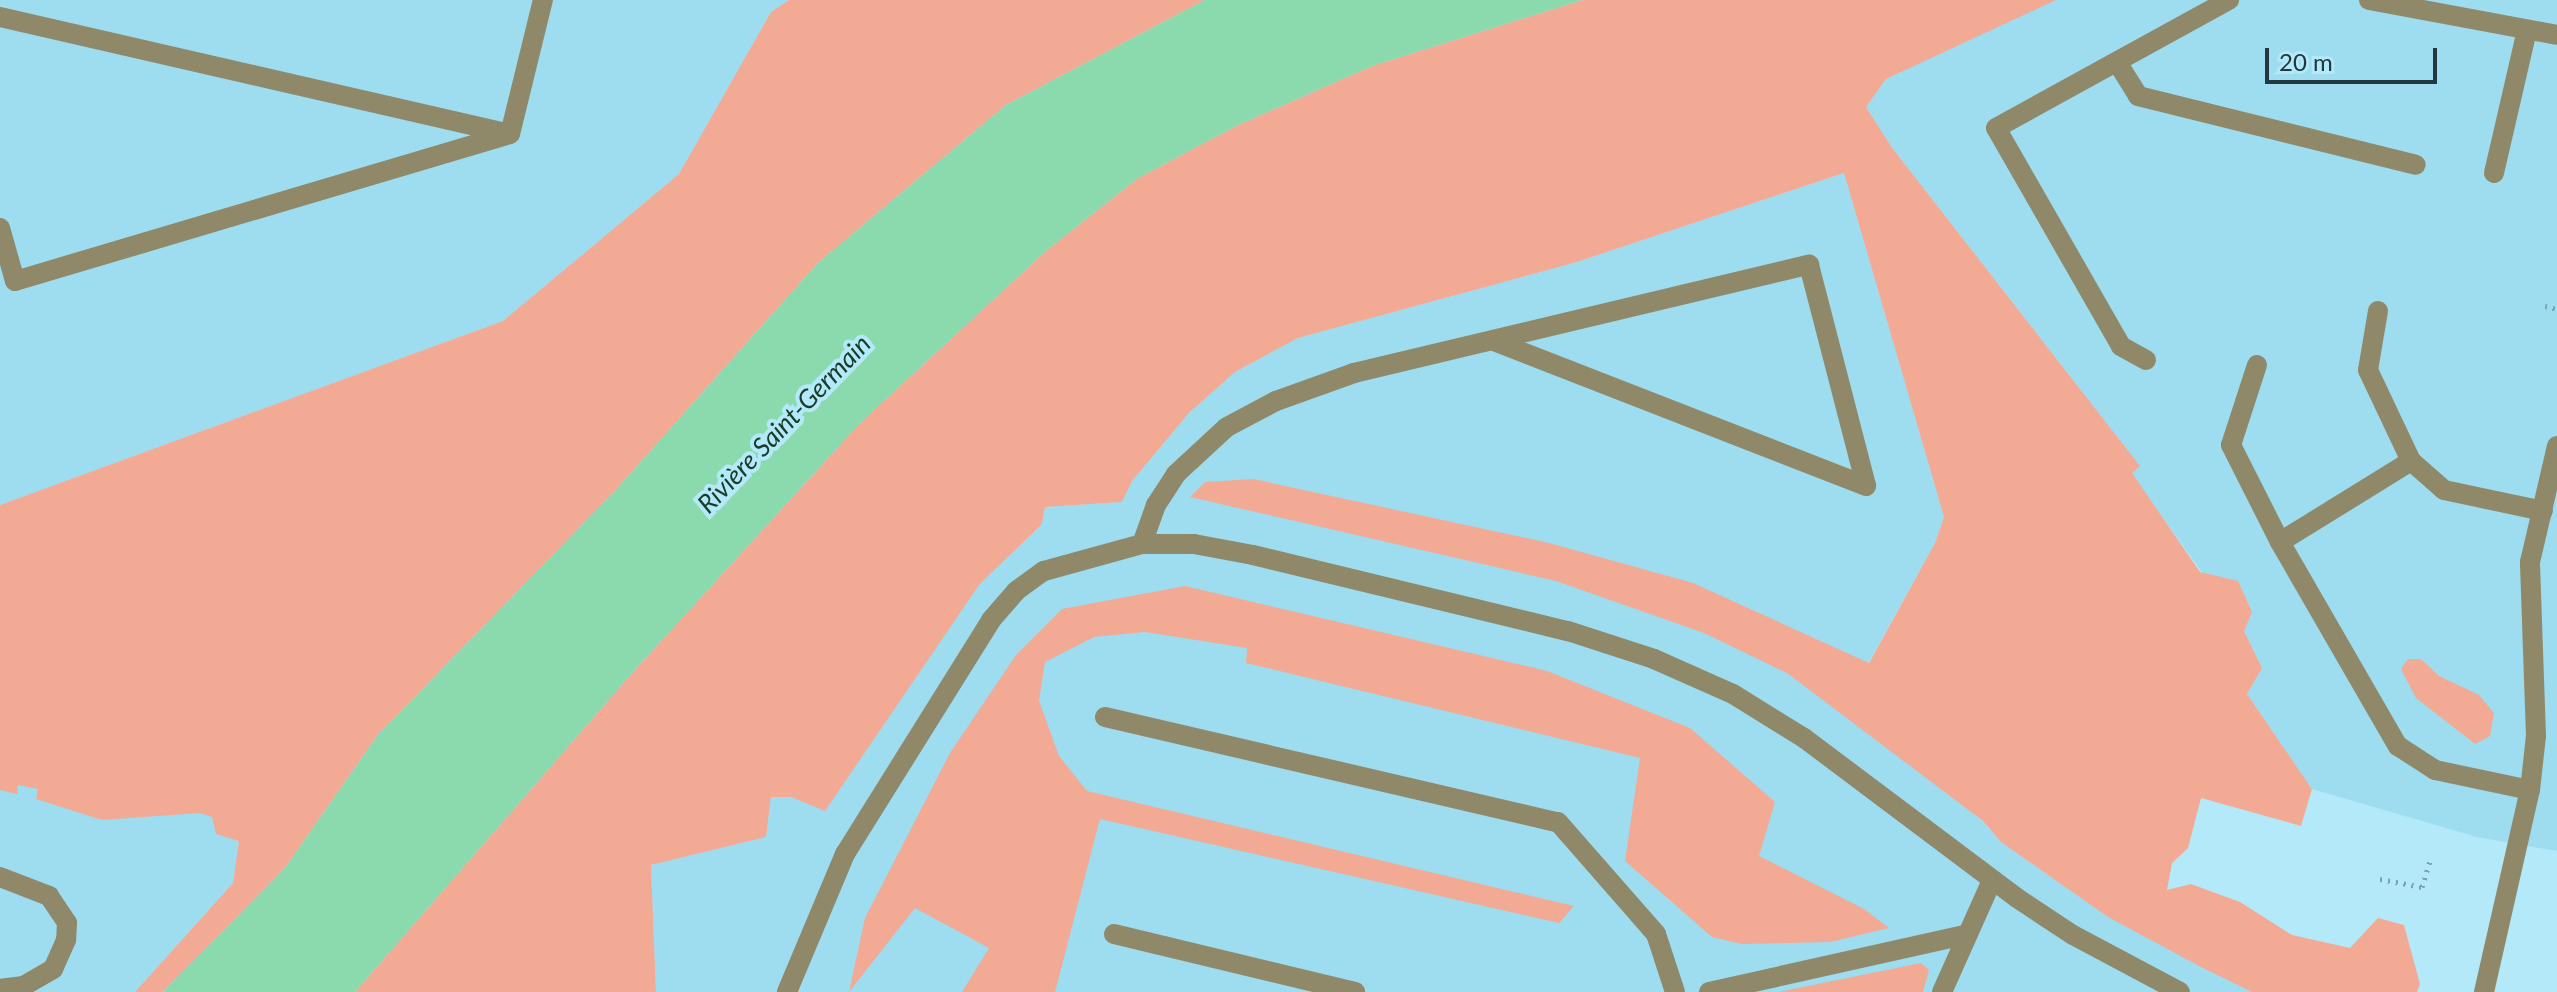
<!DOCTYPE html>
<meta charset="utf-8">
<style>
body{margin:0}
#map{position:relative;width:2557px;height:992px;overflow:hidden;background:#b3e9f9;font-family:Lato,sans-serif}
div>[style]{position:absolute}
.built>*{inset:0;background:#9edcef}
.green>*{inset:0;background:#f2aa94}
.water>*{inset:0;background:#8bdaad}
.path>*{height:5px;margin-top:-2.5px;transform-origin:0;background:repeating-linear-gradient(90deg,#7aa3b0 0 2px,transparent 0 8px)}
.minor>*{height:20px;margin:-10px;padding:0 10px;transform-origin:10px;border-radius:10px;background:#8f8969}
span{translate:-50% -50%;white-space:nowrap;text-align:center;line-height:1.15;-webkit-text-stroke:8px #b3e9f9;paint-order:stroke}
.water-label{font-size:26px;color:#193c29;font-style:italic}
.scale{position:absolute;left:2265px;top:48px;width:172px;height:36px;box-sizing:border-box;border:4px solid #22373e;border-top:0;padding-left:10px;font-size:24px;line-height:28px;white-space:nowrap;color:#22373e;-webkit-text-stroke:6px #b3e9f9;paint-order:stroke}
</style>
<div id="map">
<div class="built">
<i style="clip-path:polygon(0 0,789px 0,771px 12px,679px 174px,503px 321px,0 505px)"></i>
<i style="clip-path:polygon(2046px 0,2557px 0,2557px 851px,2477px 837px,2312px 789px,2247px 694px,2262px 668px,2244px 631px,2131px 473px,2139px 465px,1893px 149px,1866px 107px,1886px 79px)"></i>
<i style="clip-path:polygon(1844px 173px,1944px 517px,1935px 543px,1841px 712px,1983px 821px,2001px 842px,2108px 917px,2252px 992px,656px 992px,651px 865px,766px 837px,771px 797px,791px 797px,906px 687px,979px 585px,1042px 524px,1045px 507px,1122px 502px,1132px 481px,1189px 413px,1235px 372px,1298px 338px,1577px 262px)"></i>
<i style="clip-path:polygon(0 604px,250px 770px,233px 883px,135px 992px,0 992px)"></i>
</div>
<div class="green">
<i style="clip-path:polygon(789px 0,1205px 0,1006px 105px,818px 263px,614px 492px,377px 736px,285px 868px,163px 992px,135px 992px,233px 883px,239px 841px,216px 834px,212px 817px,200px 813px,102px 820px,36px 799px,38px 789px,18px 785px,17px 794px,0 790px,0 505px,503px 321px,679px 174px,771px 12px)"></i>
<i style="clip-path:polygon(1582px 0,2056px 0,1886px 79px,1866px 107px,1893px 149px,2140px 466px,2132px 473px,2200px 572px,2238px 581px,2252px 612px,2244px 631px,2262px 668px,2247px 694px,2312px 789px,2301px 826px,2201px 798px,2188px 848px,2172px 863px,2167px 890px,2191px 884px,2240px 902px,2292px 935px,2350px 948px,2378px 918px,2404px 925px,2420px 984px,2417px 992px,2252px 992px,2201px 967px,2108px 917px,2001px 842px,1983px 821px,1787px 673px,1704px 633px,1556px 581px,1190px 497px,1205px 482px,1253px 479px,1549px 543px,1693px 583px,1869px 663px,1935px 543px,1944px 517px,1844px 173px,1577px 262px,1298px 338px,1235px 372px,1189px 413px,1132px 481px,1122px 502px,1045px 507px,1042px 524px,979px 585px,825px 811px,791px 797px,771px 797px,766px 837px,651px 865px,656px 992px,355px 992px,632px 673px,860px 423px,1047px 250px,1138px 178px,1236px 126px,1372px 66px)"></i>
<i style="clip-path:polygon(1185px 586px,1547px 671px,1690px 728px,1775px 802px,1759px 856px,1864px 909px,1889px 928px,1830px 942px,1742px 944px,1712px 937px,1625px 861px,1640px 758px,1246px 663px,1247px 648px,1145px 632px,1094px 637px,1045px 662px,1039px 701px,1059px 756px,1087px 791px,1574px 906px,1559px 923px,1100px 819px,1055px 992px,962px 992px,989px 948px,915px 908px,849px 992px,865px 918px,950px 753px,1016px 655px,1062px 609px)"></i>
<i style="clip-path:polygon(2408px 659px,2421px 659px,2439px 676px,2479px 695px,2494px 713px,2490px 736px,2475px 744px,2416px 698px,2401px 669px)"></i>
<i style="clip-path:polygon(1921px 963px,1929px 970px,1923px 992px,1778px 992px)"></i>
</div>
<div class="water">
<i style="clip-path:polygon(1205px 0,1582px 0,1372px 66px,1236px 126px,1138px 178px,1047px 250px,860px 423px,632px 673px,355px 992px,163px 992px,285px 868px,377px 736px,614px 492px,818px 263px,1006px 105px)"></i>
</div>
<div class="path">
<i style="left:2545px;top:306px;width:12px;rotate:14deg"></i>
<i style="left:2380px;top:879px;width:43px;rotate:10.8deg"></i>
<i style="left:2422px;top:887px;width:28px;rotate:-73deg"></i>
</div>
<div class="minor">
<i style="left:2369px;top:0;width:191px;rotate:10.5deg"></i>
<i style="left:0;top:17px;width:519px;rotate:12.91deg"></i>
<i style="left:2117px;top:62px;width:40px;rotate:58deg"></i>
<i style="left:2138px;top:96px;width:286px;rotate:13.9deg"></i>
<i style="left:2494px;top:173px;width:147px;rotate:-77deg"></i>
<i style="left:0;top:228px;width:55px;rotate:74.2deg"></i>
<i style="left:15px;top:281px;width:516px;rotate:-16.54deg"></i>
<i style="left:510px;top:134px;width:138px;rotate:-76.2deg"></i>
<i style="left:2378px;top:311px;width:60px;rotate:99.6deg"></i>
<i style="left:2368px;top:370px;width:101px;rotate:64.7deg"></i>
<i style="left:2411px;top:461px;width:44px;rotate:41.3deg"></i>
<i style="left:2444px;top:490px;width:101px;rotate:12deg"></i>
<i style="left:2146px;top:360px;width:29px;rotate:-151deg"></i>
<i style="left:2121px;top:346px;width:251px;rotate:-119.8deg"></i>
<i style="left:1996px;top:128px;width:266px;rotate:-28.8deg"></i>
<i style="left:2257px;top:365px;width:84px;rotate:108deg"></i>
<i style="left:2231px;top:445px;width:109px;rotate:63.2deg"></i>
<i style="left:2280px;top:542px;width:154px;rotate:-31.7deg"></i>
<i style="left:2280px;top:542px;width:236px;rotate:60deg"></i>
<i style="left:2398px;top:746px;width:44px;rotate:33deg"></i>
<i style="left:2435px;top:770px;width:97px;rotate:11.9deg"></i>
<i style="left:1142px;top:544px;width:41px;rotate:-70.3deg"></i>
<i style="left:1156px;top:505px;width:37px;rotate:-57deg"></i>
<i style="left:1176px;top:474px;width:69px;rotate:-42.7deg"></i>
<i style="left:1227px;top:427px;width:55px;rotate:-28deg"></i>
<i style="left:1276px;top:401px;width:83px;rotate:-19.7deg"></i>
<i style="left:1354px;top:373px;width:468px;rotate:-13.4deg"></i>
<i style="left:1809px;top:265px;width:228px;rotate:75.5deg"></i>
<i style="left:1866px;top:486px;width:401px;rotate:-158.7deg"></i>
<i style="left:1105px;top:717px;width:465px;rotate:13.1deg"></i>
<i style="left:1558px;top:822px;width:149px;rotate:48.8deg"></i>
<i style="left:1656px;top:934px;width:61px;rotate:71.9deg"></i>
<i style="left:0;top:877px;width:53px;rotate:21.2deg"></i>
<i style="left:49px;top:896px;width:32px;rotate:56deg"></i>
<i style="left:67px;top:923px;width:17px;rotate:93deg"></i>
<i style="left:66px;top:940px;width:32px;rotate:114deg"></i>
<i style="left:53px;top:969px;width:34px;rotate:150deg"></i>
<i style="left:24px;top:986px;width:24px;rotate:173deg"></i>
<i style="left:1114px;top:934px;width:248px;rotate:13.5deg"></i>
<i style="left:787px;top:992px;width:150px;rotate:-67.2deg"></i>
<i style="left:845px;top:854px;width:276px;rotate:-58deg"></i>
<i style="left:991px;top:620px;width:38px;rotate:-49deg"></i>
<i style="left:1016px;top:591px;width:34px;rotate:-36deg"></i>
<i style="left:1044px;top:571px;width:102px;rotate:-15.4deg"></i>
<i style="left:1142px;top:544px;width:52px"></i>
<i style="left:1194px;top:544px;width:60px;rotate:10.6deg"></i>
<i style="left:1253px;top:555px;width:324px;rotate:13.6deg"></i>
<i style="left:1568px;top:631px;width:90px;rotate:18deg"></i>
<i style="left:1654px;top:659px;width:86px;rotate:23.9deg"></i>
<i style="left:1733px;top:694px;width:84px;rotate:31.8deg"></i>
<i style="left:1804px;top:738px;width:266px;rotate:36.9deg"></i>
<i style="left:2017px;top:898px;width:67px;rotate:33.5deg"></i>
<i style="left:2073px;top:935px;width:121px;rotate:28deg"></i>
<i style="left:1709px;top:992px;width:265px;rotate:-12.6deg"></i>
<i style="left:1942px;top:992px;width:123px;rotate:-65.9deg"></i>
<i style="left:2484px;top:992px;width:207px;rotate:-77.2deg"></i>
<i style="left:2530px;top:790px;width:54px;rotate:-83.7deg"></i>
<i style="left:2536px;top:736px;width:174px;rotate:-92deg"></i>
<i style="left:2530px;top:562px;width:119px;rotate:-76.9deg"></i>
</div>
<div class="water-label">
<span style="left:784px;top:424px;rotate:-46deg">Rivière Saint-Germain</span>
</div>
<div class="scale">20 m</div>
</div>
